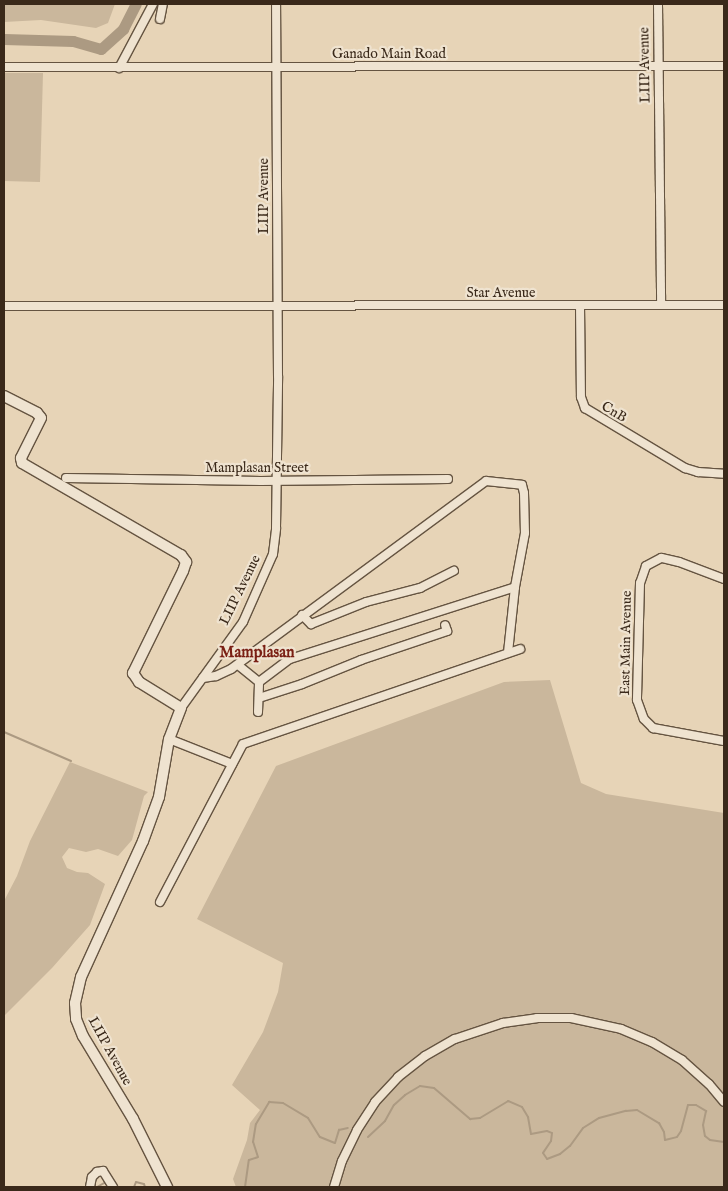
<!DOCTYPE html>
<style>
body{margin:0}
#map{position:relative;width:728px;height:1191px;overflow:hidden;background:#e7d4b7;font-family:"IM FELL English",serif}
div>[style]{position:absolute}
.green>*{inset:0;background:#cab79c}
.stream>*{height:2px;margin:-1px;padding:0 1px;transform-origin:1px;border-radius:1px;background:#ac9a82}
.river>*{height:11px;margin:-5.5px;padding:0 5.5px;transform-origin:5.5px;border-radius:5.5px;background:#ac9a82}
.roads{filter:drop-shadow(1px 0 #655441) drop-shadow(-1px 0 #655441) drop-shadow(0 1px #655441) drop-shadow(0 -1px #655441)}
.street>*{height:8px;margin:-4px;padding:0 4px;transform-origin:4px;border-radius:4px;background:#efe3d0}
.secondary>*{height:10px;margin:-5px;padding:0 5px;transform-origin:5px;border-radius:5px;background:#efe3d0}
span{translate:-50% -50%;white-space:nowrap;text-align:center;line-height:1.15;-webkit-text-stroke:4.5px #efe3d0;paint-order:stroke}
.street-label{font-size:14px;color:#3a291a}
.quarter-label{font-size:16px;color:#7a1f14;font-weight:700}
.frame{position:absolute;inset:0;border:5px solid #3a291a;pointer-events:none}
</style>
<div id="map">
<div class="green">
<i style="clip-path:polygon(4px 4px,115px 4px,108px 23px,96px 28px,41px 20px,4px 22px)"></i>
<i style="clip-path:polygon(4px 73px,43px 73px,40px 182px,4px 181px)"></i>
<i style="clip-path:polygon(550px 680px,581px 783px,606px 794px,724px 813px,724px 1187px,236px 1187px,233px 1179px,247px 1140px,250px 1123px,260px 1110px,232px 1085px,263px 1032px,278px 992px,283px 963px,197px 919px,276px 766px,504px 682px)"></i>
<i style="clip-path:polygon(70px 762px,148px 792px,144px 796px,132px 840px,118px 856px,98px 849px,86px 852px,69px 848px,62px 857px,67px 868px,77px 872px,88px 873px,105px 884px,90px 925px,52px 968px,4px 1016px,4px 901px,17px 876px,30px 841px)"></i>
</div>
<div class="stream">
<i style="left:4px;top:732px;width:73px;rotate:23.4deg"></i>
<i style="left:368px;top:1137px;width:23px;rotate:-43deg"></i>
<i style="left:385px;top:1121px;width:18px;rotate:-61deg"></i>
<i style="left:394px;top:1105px;width:15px;rotate:-42deg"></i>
<i style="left:405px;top:1095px;width:17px;rotate:-31deg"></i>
<i style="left:420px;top:1086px;width:14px;rotate:8deg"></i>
<i style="left:434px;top:1088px;width:48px;rotate:40.7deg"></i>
<i style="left:470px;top:1119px;width:10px;rotate:-6deg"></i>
<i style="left:480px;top:1118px;width:33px;rotate:-31deg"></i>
<i style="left:508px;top:1101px;width:15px;rotate:23deg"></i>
<i style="left:522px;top:1107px;width:12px;rotate:59deg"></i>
<i style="left:528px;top:1117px;width:17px;rotate:80deg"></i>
<i style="left:531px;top:1134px;width:16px;rotate:-11deg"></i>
<i style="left:547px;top:1131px;width:5px;rotate:22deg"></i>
<i style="left:552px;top:1133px;width:8px;rotate:97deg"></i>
<i style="left:551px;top:1141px;width:14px;rotate:124deg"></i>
<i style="left:543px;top:1153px;width:7px;rotate:56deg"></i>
<i style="left:547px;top:1159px;width:14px;rotate:-21deg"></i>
<i style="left:560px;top:1154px;width:13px;rotate:-39deg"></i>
<i style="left:570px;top:1146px;width:22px;rotate:-54deg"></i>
<i style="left:583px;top:1128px;width:19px;rotate:-32deg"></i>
<i style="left:599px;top:1118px;width:28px;rotate:-15deg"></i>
<i style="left:626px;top:1111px;width:11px;rotate:-5deg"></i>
<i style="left:637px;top:1110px;width:26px;rotate:31deg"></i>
<i style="left:659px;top:1123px;width:10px;rotate:61deg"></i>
<i style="left:664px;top:1132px;width:8px;rotate:83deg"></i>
<i style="left:665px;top:1140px;width:12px;rotate:-14deg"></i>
<i style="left:677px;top:1137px;width:7px;rotate:-56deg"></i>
<i style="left:681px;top:1131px;width:27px;rotate:-75deg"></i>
<i style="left:688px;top:1105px;width:8px"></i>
<i style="left:696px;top:1105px;width:12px;rotate:31deg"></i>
<i style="left:706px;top:1111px;width:14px;rotate:102deg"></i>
<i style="left:703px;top:1125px;width:11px;rotate:80deg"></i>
<i style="left:705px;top:1136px;width:6px;rotate:39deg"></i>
<i style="left:710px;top:1140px;width:14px;rotate:8deg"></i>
<i style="left:97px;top:1187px;width:10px;rotate:-29deg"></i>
<i style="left:134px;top:1187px;width:5px;rotate:-68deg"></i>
<i style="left:136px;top:1182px;width:8px;rotate:14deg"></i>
<i style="left:144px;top:1184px;width:3px;rotate:72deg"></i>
<i style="left:245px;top:1187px;width:27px;rotate:-82deg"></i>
<i style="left:249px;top:1160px;width:9px;rotate:-18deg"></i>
<i style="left:258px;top:1157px;width:16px;rotate:-108deg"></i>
<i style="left:253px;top:1142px;width:18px;rotate:-81deg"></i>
<i style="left:256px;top:1124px;width:26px;rotate:-59deg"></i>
<i style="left:269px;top:1102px;width:14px;rotate:4deg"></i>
<i style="left:283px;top:1103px;width:29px;rotate:31deg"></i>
<i style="left:308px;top:1118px;width:22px;rotate:58deg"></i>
<i style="left:320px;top:1137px;width:16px;rotate:22deg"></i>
<i style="left:335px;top:1143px;width:14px;rotate:-73deg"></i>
<i style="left:339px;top:1130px;width:9px;rotate:-13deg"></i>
</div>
<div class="river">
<i style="left:4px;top:39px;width:69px;rotate:1.7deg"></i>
<i style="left:73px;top:41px;width:29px;rotate:16deg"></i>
<i style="left:101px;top:49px;width:30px;rotate:-42deg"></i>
<i style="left:123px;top:29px;width:28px;rotate:-63deg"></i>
</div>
<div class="roads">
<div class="street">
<i style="left:658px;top:4px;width:301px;rotate:89.4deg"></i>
<i style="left:160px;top:19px;width:15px;rotate:-79deg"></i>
<i style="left:4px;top:67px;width:720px;rotate:-0.08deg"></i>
<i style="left:119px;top:68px;width:72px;rotate:-62deg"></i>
<i style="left:580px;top:305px;width:92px;rotate:89.4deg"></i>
<i style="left:581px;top:397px;width:12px;rotate:70deg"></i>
<i style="left:585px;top:408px;width:117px;rotate:31deg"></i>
<i style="left:685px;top:468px;width:14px;rotate:17deg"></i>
<i style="left:698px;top:472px;width:26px;rotate:4deg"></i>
<i style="left:4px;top:306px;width:720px;rotate:-0.08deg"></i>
<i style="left:66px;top:478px;width:195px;rotate:0.9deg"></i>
<i style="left:261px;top:481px;width:187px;rotate:-0.6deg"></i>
<i style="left:724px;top:579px;width:48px;rotate:-159.3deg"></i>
<i style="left:679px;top:562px;width:18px;rotate:-167deg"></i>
<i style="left:661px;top:558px;width:17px;rotate:152deg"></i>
<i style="left:646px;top:566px;width:18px;rotate:109deg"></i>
<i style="left:640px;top:583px;width:117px;rotate:91.5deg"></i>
<i style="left:637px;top:700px;width:20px;rotate:70deg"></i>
<i style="left:644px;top:719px;width:13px;rotate:45deg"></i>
<i style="left:653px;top:728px;width:72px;rotate:10.4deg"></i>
<i style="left:302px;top:615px;width:13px;rotate:45deg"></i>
<i style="left:311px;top:624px;width:59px;rotate:-21.8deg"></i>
<i style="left:366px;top:602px;width:56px;rotate:-14.5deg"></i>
<i style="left:420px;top:588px;width:38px;rotate:-27deg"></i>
<i style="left:238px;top:665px;width:27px;rotate:39deg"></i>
<i style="left:203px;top:678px;width:13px;rotate:-9deg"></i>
<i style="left:216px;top:676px;width:17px;rotate:-25deg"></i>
<i style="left:231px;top:669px;width:317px;rotate:-36.4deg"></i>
<i style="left:486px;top:481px;width:36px;rotate:6deg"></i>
<i style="left:522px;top:485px;width:8px;rotate:76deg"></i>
<i style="left:524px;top:493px;width:40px;rotate:88.6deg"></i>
<i style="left:525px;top:533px;width:55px;rotate:100.5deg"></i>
<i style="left:515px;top:587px;width:66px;rotate:96.1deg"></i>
<i style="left:259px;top:682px;width:39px;rotate:-37deg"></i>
<i style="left:290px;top:659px;width:236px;rotate:-17.7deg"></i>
<i style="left:259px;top:698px;width:45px;rotate:-18deg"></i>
<i style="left:302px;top:684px;width:64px;rotate:-22.1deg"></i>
<i style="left:361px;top:660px;width:91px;rotate:-18.6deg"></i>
<i style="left:447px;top:631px;width:6px;rotate:-108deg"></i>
<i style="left:181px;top:708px;width:106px;rotate:-54.2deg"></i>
<i style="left:243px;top:622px;width:74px;rotate:-66.2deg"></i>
<i style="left:273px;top:554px;width:26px;rotate:-83deg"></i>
<i style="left:276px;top:528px;width:152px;rotate:-89.2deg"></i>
<i style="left:278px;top:376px;width:372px;rotate:-90.3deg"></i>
<i style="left:258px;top:712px;width:30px;rotate:-88deg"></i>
<i style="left:169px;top:739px;width:68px;rotate:21.6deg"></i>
<i style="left:160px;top:902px;width:178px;rotate:-62.3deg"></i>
<i style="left:243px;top:744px;width:293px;rotate:-18.9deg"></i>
<i style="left:90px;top:1187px;width:10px;rotate:-79deg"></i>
<i style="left:92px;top:1177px;width:7px;rotate:-45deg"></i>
<i style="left:97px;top:1172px;width:6px;rotate:-9deg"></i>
<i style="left:103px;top:1171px;width:19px;rotate:58deg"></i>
<i style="left:334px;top:1187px;width:27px;rotate:-73deg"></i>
<i style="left:342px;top:1161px;width:34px;rotate:-64deg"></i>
<i style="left:357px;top:1130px;width:33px;rotate:-57deg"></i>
<i style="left:375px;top:1102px;width:34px;rotate:-47deg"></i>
<i style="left:398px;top:1077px;width:34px;rotate:-38deg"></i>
<i style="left:425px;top:1056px;width:34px;rotate:-30deg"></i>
<i style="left:455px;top:1039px;width:51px;rotate:-18.4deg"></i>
<i style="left:503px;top:1023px;width:34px;rotate:-8deg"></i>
<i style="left:537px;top:1018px;width:34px"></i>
<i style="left:571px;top:1018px;width:51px;rotate:12.4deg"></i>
<i style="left:621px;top:1029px;width:34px;rotate:23deg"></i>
<i style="left:652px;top:1042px;width:35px;rotate:31deg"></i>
<i style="left:682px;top:1060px;width:36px;rotate:42deg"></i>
<i style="left:709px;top:1084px;width:23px;rotate:50deg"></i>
</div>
<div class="secondary">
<i style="left:4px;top:396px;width:37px;rotate:27deg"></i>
<i style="left:37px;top:413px;width:6px;rotate:51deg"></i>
<i style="left:41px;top:418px;width:45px;rotate:116.6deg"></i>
<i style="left:21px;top:458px;width:5px;rotate:79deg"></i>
<i style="left:22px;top:463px;width:184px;rotate:30.1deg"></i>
<i style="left:181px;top:555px;width:9px;rotate:54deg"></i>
<i style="left:186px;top:562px;width:9px;rotate:108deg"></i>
<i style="left:183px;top:571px;width:114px;rotate:116.1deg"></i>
<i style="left:133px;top:673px;width:11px;rotate:56deg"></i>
<i style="left:139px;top:682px;width:49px;rotate:31.8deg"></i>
<i style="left:181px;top:708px;width:33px;rotate:111deg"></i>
<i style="left:169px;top:739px;width:59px;rotate:99.8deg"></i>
<i style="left:159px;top:797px;width:47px;rotate:110deg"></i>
<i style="left:143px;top:841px;width:149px;rotate:114.5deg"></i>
<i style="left:81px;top:977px;width:27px;rotate:103deg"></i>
<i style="left:75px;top:1003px;width:16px;rotate:86deg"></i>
<i style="left:76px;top:1019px;width:18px;rotate:68deg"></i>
<i style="left:83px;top:1036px;width:97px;rotate:58.9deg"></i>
<i style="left:133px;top:1119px;width:76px;rotate:63.4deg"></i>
</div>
</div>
<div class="street-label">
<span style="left:389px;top:54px">Ganado Main Road</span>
<span style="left:645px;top:65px;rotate:-91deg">LIIP Avenue</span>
<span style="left:264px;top:196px;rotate:-90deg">LIIP Avenue</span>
<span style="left:501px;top:293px">Star Avenue</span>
<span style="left:614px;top:412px;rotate:31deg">CnB</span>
<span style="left:257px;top:468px">Mamplasan Street</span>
<span style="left:240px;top:590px;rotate:-64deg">LIIP Avenue</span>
<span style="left:626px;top:643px;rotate:-89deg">East Main Avenue</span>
<span style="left:110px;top:1051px;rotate:61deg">LIIP Avenue</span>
</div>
<div class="quarter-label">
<span style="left:257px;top:653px">Mamplasan</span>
</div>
<div class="frame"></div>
</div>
